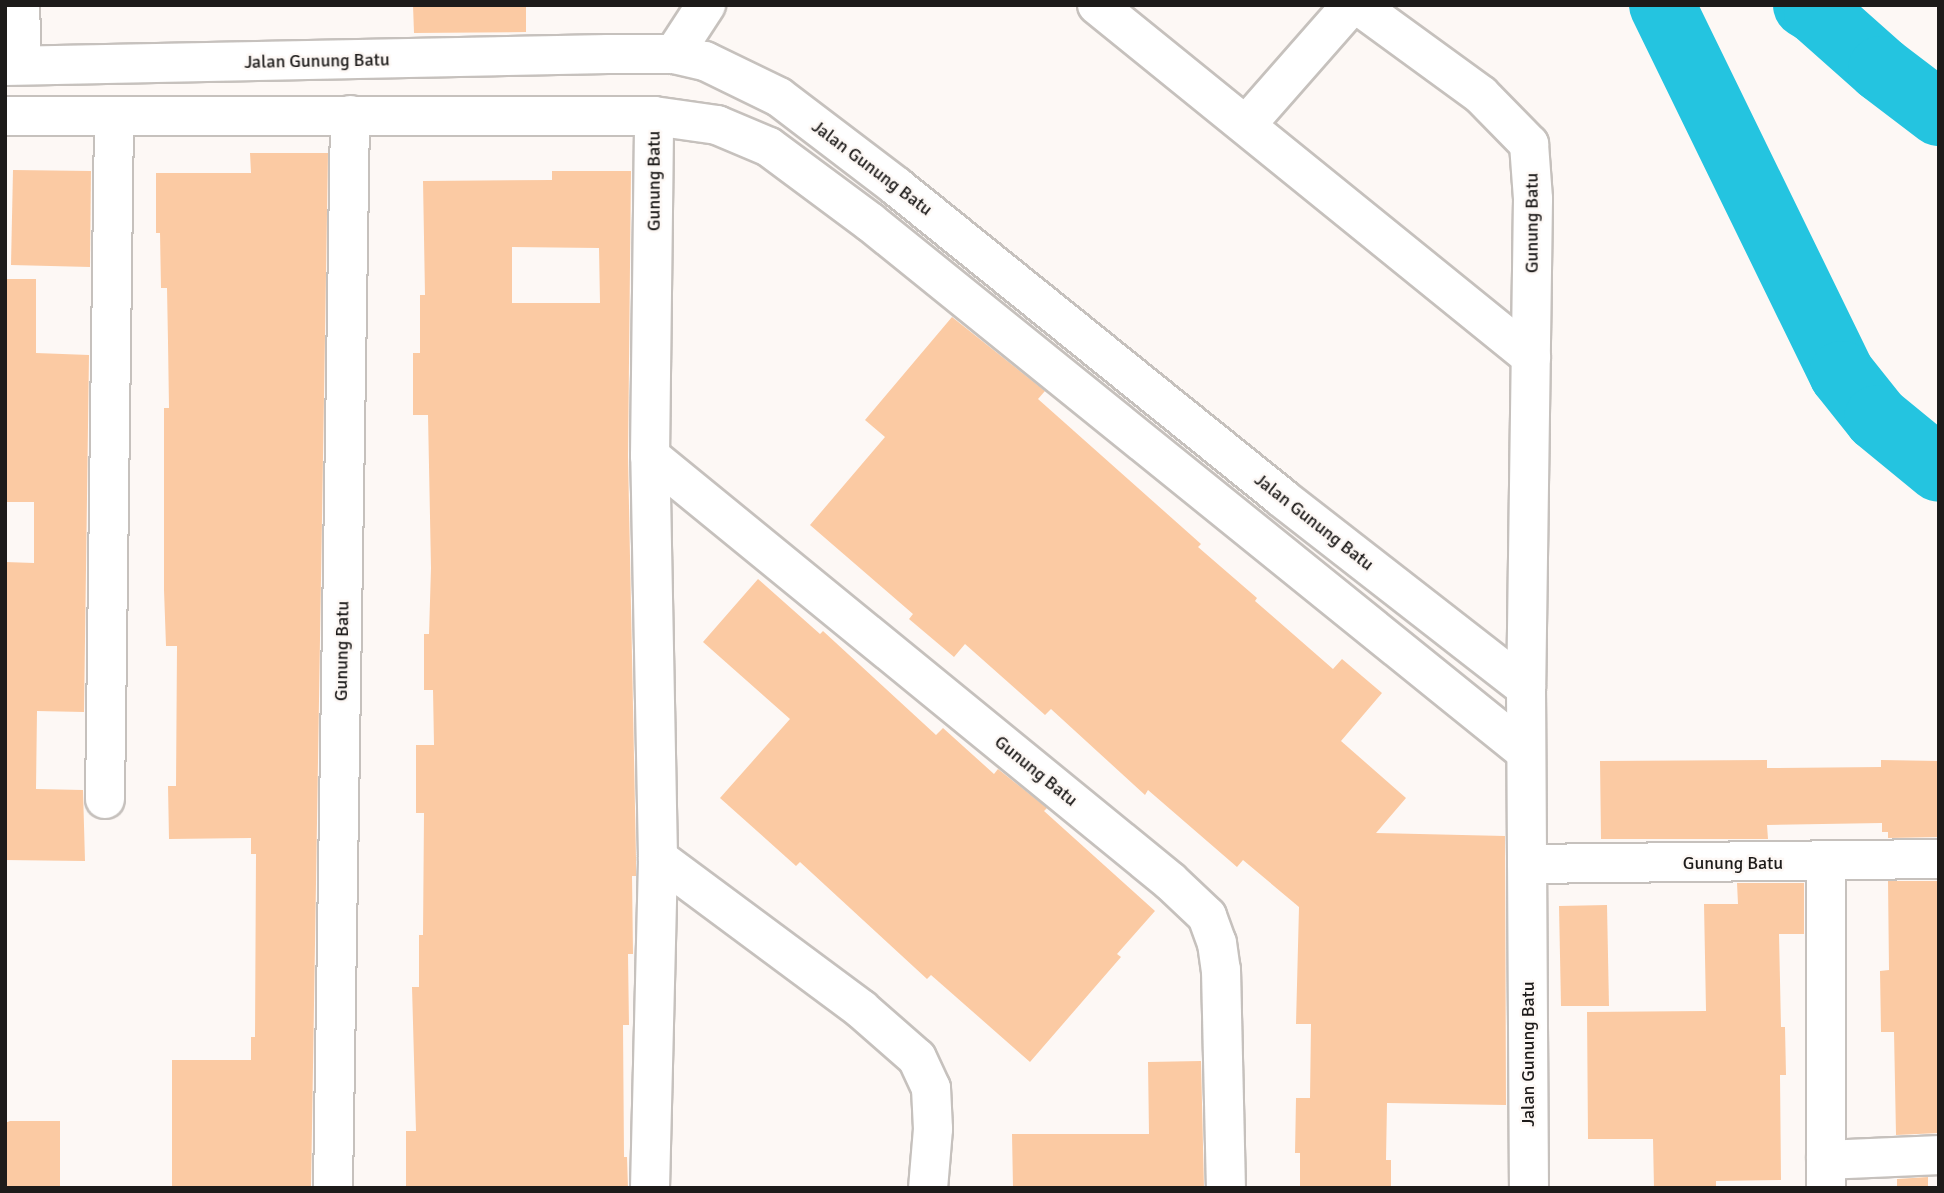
<!DOCTYPE html>
<style>
body{margin:0}
#map{position:relative;width:1944px;height:1193px;overflow:hidden;background:#fdf8f5;font-family:Signika,sans-serif}
div>[style]{position:absolute}
.river>*{height:66px;margin:-33px;padding:0 33px;transform-origin:33px;border-radius:33px;background:#24c4e0}
.building>*{inset:0;background:#fbcaa3}
.roads{filter:drop-shadow(2px 0 #c6c1bd) drop-shadow(-2px 0 #c6c1bd) drop-shadow(0 2px #c6c1bd) drop-shadow(0 -2px #c6c1bd)}
.street>*{height:38px;margin:-19px;padding:0 19px;transform-origin:19px;border-radius:19px;background:#fff}
span{translate:-50% -50%;white-space:nowrap;text-align:center;line-height:1.15;-webkit-text-stroke:5px #fdf8f5;paint-order:stroke}
.street-label{font-size:18px;color:#1d1b1a}
.frame{position:absolute;inset:0;border:7px solid #1d1b1a;pointer-events:none}
</style>
<div id="map">
<div class="river">
<i style="left:1662px;top:5px;width:411px;rotate:64deg"></i>
<i style="left:1842px;top:374px;width:56px;rotate:51.5deg"></i>
<i style="left:1877px;top:418px;width:80px;rotate:39.4deg"></i>
<i style="left:1806px;top:5px;width:13px;rotate:32deg"></i>
<i style="left:1817px;top:12px;width:86px;rotate:41.7deg"></i>
<i style="left:1881px;top:69px;width:73px;rotate:37.2deg"></i>
</div>
<div class="building">
<i style="clip-path:polygon(413px 5px,526px 5px,526px 32px,414px 33px)"></i>
<i style="clip-path:polygon(250px 153px,328px 153px,311px 1188px,172px 1188px,172px 1060px,251px 1060px,251px 1037px,255px 1037px,256px 854px,251px 854px,251px 838px,169px 839px,168px 786px,176px 786px,177px 646px,166px 646px,164px 590px,164px 408px,169px 408px,168px 342px,167px 288px,161px 288px,160px 233px,156px 233px,156px 173px,251px 173px)"></i>
<i style="clip-path:polygon(13px 170px,91px 171px,90px 267px,11px 265px)"></i>
<i style="clip-path:polygon(evenodd,552px 171px,631px 171px,628px 456px,636px 858px,636px 876px,632px 876px,633px 954px,628px 954px,629px 1025px,623px 1025px,624px 1157px,627px 1157px,628px 1188px,406px 1188px,406px 1131px,416px 1131px,412px 987px,419px 987px,419px 935px,423px 935px,424px 813px,416px 813px,416px 745px,434px 745px,433px 690px,424px 690px,424px 634px,429px 634px,431px 568px,428px 415px,413px 415px,413px 353px,420px 353px,420px 295px,425px 295px,423px 181px,552px 180px,552px 171px,512px 247px,599px 248px,600px 303px,512px 303px,512px 247px)"></i>
<i style="clip-path:polygon(5px 279px,36px 279px,36px 353px,89px 355px,84px 712px,37px 711px,36px 789px,83px 790px,85px 861px,5px 860px,5px 562px,34px 563px,34px 502px,5px 502px)"></i>
<i style="clip-path:polygon(952px 317px,1045px 391px,1038px 399px,1201px 544px,1198px 547px,1257px 598px,1255px 601px,1333px 669px,1342px 659px,1382px 693px,1341px 741px,1406px 798px,1376px 833px,1505px 836px,1506px 1105px,1387px 1103px,1386px 1160px,1391px 1160px,1391px 1188px,1300px 1188px,1300px 1153px,1295px 1153px,1296px 1098px,1310px 1098px,1311px 1024px,1296px 1024px,1299px 907px,1243px 860px,1237px 867px,1148px 790px,1145px 795px,1051px 709px,1045px 715px,965px 644px,954px 657px,909px 619px,913px 614px,810px 525px,885px 437px,865px 420px)"></i>
<i style="clip-path:polygon(758px 579px,820px 634px,823px 631px,936px 735px,943px 728px,994px 774px,998px 769px,1047px 808px,1044px 811px,1155px 911px,1117px 954px,1121px 957px,1030px 1062px,931px 975px,927px 979px,800px 862px,796px 866px,720px 798px,790px 719px,703px 642px)"></i>
<i style="clip-path:polygon(1767px 760px,1767px 768px,1881px 767px,1881px 760px,1939px 761px,1939px 837px,1888px 838px,1888px 832px,1882px 832px,1882px 823px,1767px 825px,1768px 839px,1601px 839px,1600px 761px)"></i>
<i style="clip-path:polygon(1888px 881px,1939px 881px,1939px 1133px,1896px 1135px,1894px 1032px,1881px 1032px,1880px 971px,1889px 970px)"></i>
<i style="clip-path:polygon(1737px 883px,1804px 883px,1804px 934px,1779px 934px,1781px 1027px,1785px 1027px,1786px 1075px,1780px 1075px,1781px 1180px,1716px 1181px,1716px 1188px,1654px 1188px,1653px 1139px,1588px 1139px,1587px 1012px,1706px 1011px,1704px 904px,1738px 904px)"></i>
<i style="clip-path:polygon(1607px 905px,1609px 1006px,1561px 1006px,1559px 906px)"></i>
<i style="clip-path:polygon(1201px 1061px,1204px 1188px,1013px 1188px,1012px 1134px,1149px 1134px,1148px 1062px)"></i>
<i style="clip-path:polygon(10px 1121px,60px 1121px,60px 1188px,5px 1188px,5px 1123px)"></i>
<i style="clip-path:polygon(1928px 1177px,1928px 1188px,1897px 1188px,1897px 1179px)"></i>
</div>
<div class="roads">
<div class="street">
<i style="left:20px;top:5px;width:60px;rotate:88.1deg"></i>
<i style="left:1097px;top:5px;width:559px;rotate:39.04deg"></i>
<i style="left:674px;top:54px;width:59px;rotate:-56.9deg"></i>
<i style="left:5px;top:66px;width:603px;rotate:-1.14deg"></i>
<i style="left:608px;top:54px;width:66px"></i>
<i style="left:674px;top:54px;width:32px;rotate:13deg"></i>
<i style="left:705px;top:61px;width:82px;rotate:25.9deg"></i>
<i style="left:779px;top:97px;width:148px;rotate:37.3deg"></i>
<i style="left:897px;top:187px;width:495px;rotate:38.9deg"></i>
<i style="left:1282px;top:498px;width:309px;rotate:37.9deg"></i>
<i style="left:5px;top:116px;width:649px"></i>
<i style="left:654px;top:116px;width:64px;rotate:8.1deg"></i>
<i style="left:717px;top:125px;width:56px;rotate:22.9deg"></i>
<i style="left:769px;top:147px;width:126px;rotate:36.6deg"></i>
<i style="left:870px;top:222px;width:843px;rotate:38.94deg"></i>
<i style="left:1246px;top:125px;width:152px;rotate:-48.7deg"></i>
<i style="left:1346px;top:11px;width:14px;rotate:-21deg"></i>
<i style="left:1359px;top:6px;width:151px;rotate:36.1deg"></i>
<i style="left:1481px;top:95px;width:69px;rotate:45.6deg"></i>
<i style="left:1529px;top:144px;width:55px;rotate:85.8deg"></i>
<i style="left:1533px;top:199px;width:489px;rotate:90.8deg"></i>
<i style="left:1526px;top:688px;width:500px;rotate:89.66deg"></i>
<i style="left:650px;top:456px;width:672px;rotate:39.26deg"></i>
<i style="left:1170px;top:881px;width:51px;rotate:43.4deg"></i>
<i style="left:1207px;top:916px;width:29px;rotate:70deg"></i>
<i style="left:1217px;top:943px;width:27px;rotate:82deg"></i>
<i style="left:1221px;top:970px;width:218px;rotate:88.7deg"></i>
<i style="left:105px;top:799px;width:682px;rotate:-89.24deg"></i>
<i style="left:658px;top:858px;width:253px;rotate:36.6deg"></i>
<i style="left:861px;top:1009px;width:74px;rotate:41.2deg"></i>
<i style="left:917px;top:1058px;width:33px;rotate:65deg"></i>
<i style="left:931px;top:1088px;width:41px;rotate:87.2deg"></i>
<i style="left:933px;top:1129px;width:59px;rotate:94.8deg"></i>
<i style="left:1826px;top:862px;width:326px;rotate:90deg"></i>
<i style="left:1527px;top:864px;width:412px;rotate:-0.7deg"></i>
<i style="left:1826px;top:1160px;width:113px;rotate:-2.5deg"></i>
<i style="left:333px;top:1188px;width:1073px;rotate:-89.09deg"></i>
<i style="left:650px;top:1188px;width:330px;rotate:-88.6deg"></i>
<i style="left:658px;top:858px;width:402px;rotate:-91.1deg"></i>
<i style="left:650px;top:456px;width:340px;rotate:-89.3deg"></i>
</div>
</div>
<div class="street-label">
<span style="left:317px;top:61px;rotate:-1deg">Jalan Gunung Batu</span>
<span style="left:872px;top:168px;rotate:37deg">Jalan Gunung Batu</span>
<span style="left:654px;top:181px;rotate:-90deg">Gunung Batu</span>
<span style="left:1532px;top:223px;rotate:-90deg">Gunung Batu</span>
<span style="left:1314px;top:522px;rotate:38deg">Jalan Gunung Batu</span>
<span style="left:342px;top:651px;rotate:-89deg">Gunung Batu</span>
<span style="left:1036px;top:771px;rotate:39deg">Gunung Batu</span>
<span style="left:1733px;top:863px">Gunung Batu</span>
<span style="left:1528px;top:1054px;rotate:-90deg">Jalan Gunung Batu</span>
</div>
<div class="frame"></div>
</div>
